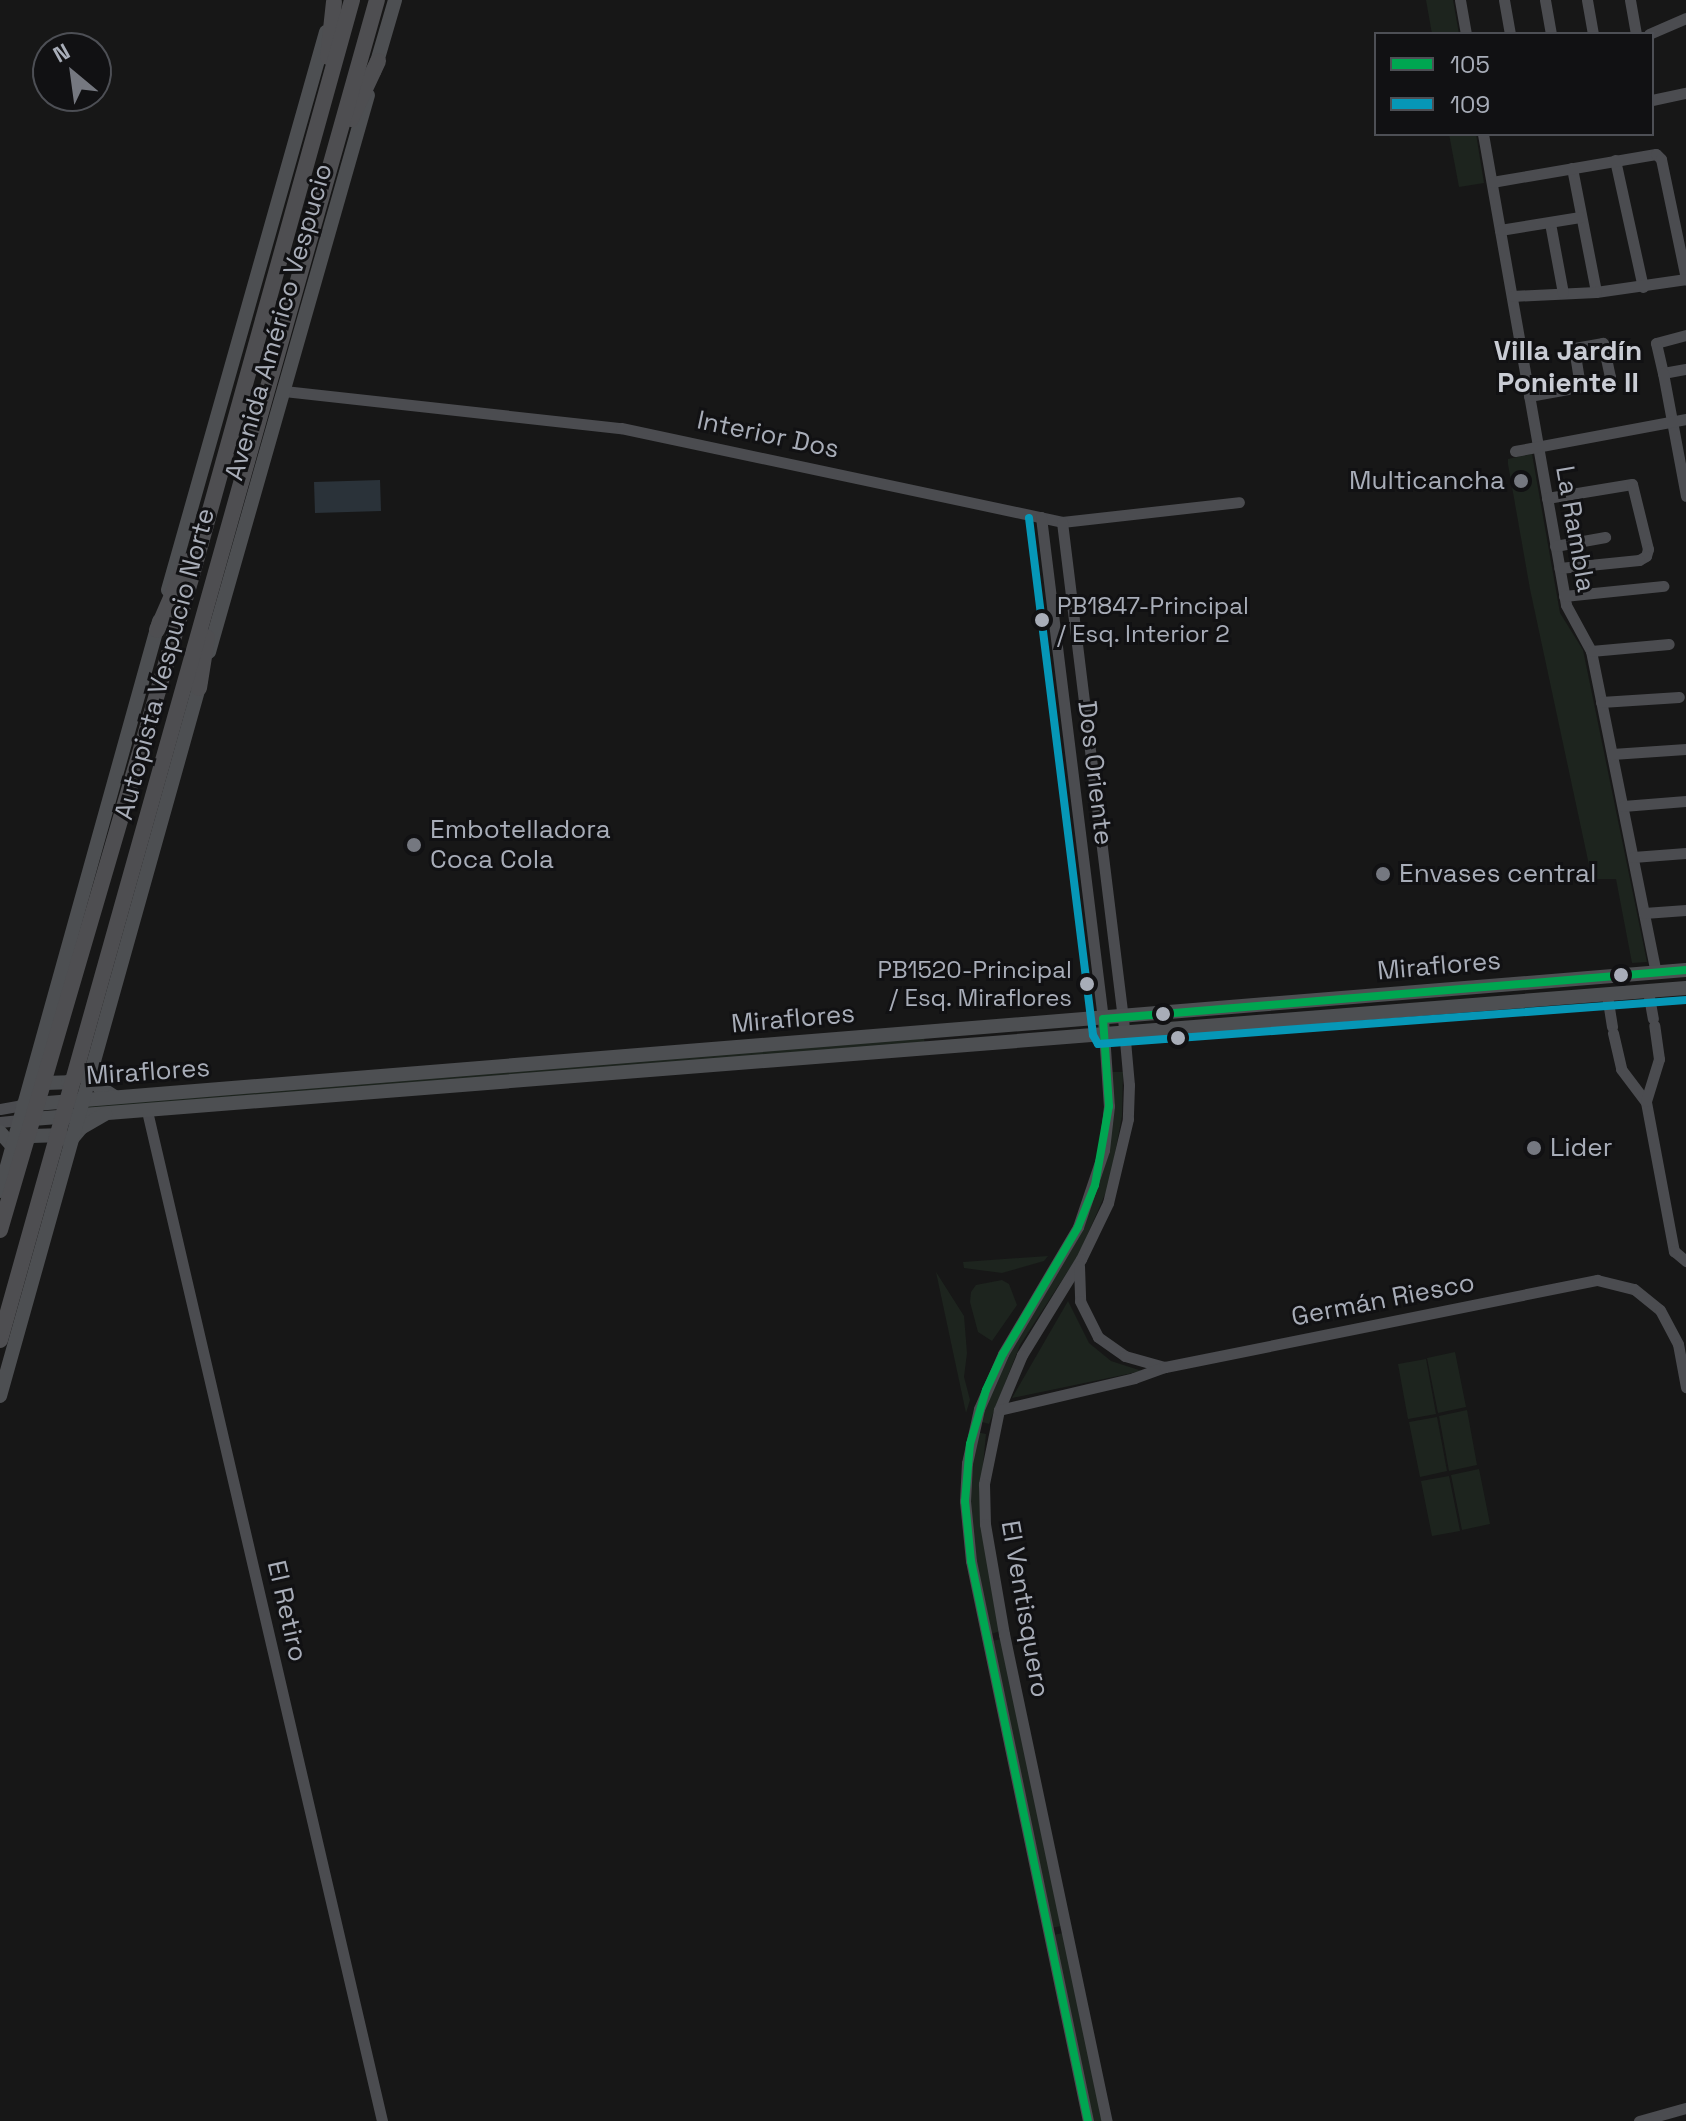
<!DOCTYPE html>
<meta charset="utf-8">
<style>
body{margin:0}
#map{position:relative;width:1686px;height:2121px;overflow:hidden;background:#171717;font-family:"Space Grotesk",sans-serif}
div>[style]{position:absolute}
.green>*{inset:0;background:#1d241e}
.water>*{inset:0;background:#2a3239}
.minor>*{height:11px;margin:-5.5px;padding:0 5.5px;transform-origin:5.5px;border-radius:5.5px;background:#4b4c50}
.major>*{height:14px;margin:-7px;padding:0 7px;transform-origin:7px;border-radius:7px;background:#4d4f52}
.highway>*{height:16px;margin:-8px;padding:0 8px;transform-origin:8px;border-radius:8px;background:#4e4e51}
.bus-1>*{height:8px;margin:-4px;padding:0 4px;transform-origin:4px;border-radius:4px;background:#00a651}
.bus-2>*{height:8px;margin:-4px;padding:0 4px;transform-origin:4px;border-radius:4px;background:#0697b7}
.dots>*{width:22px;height:22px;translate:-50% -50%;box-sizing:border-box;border:4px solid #111113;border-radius:50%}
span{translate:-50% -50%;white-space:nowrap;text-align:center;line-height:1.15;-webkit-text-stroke:6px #111113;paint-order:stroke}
.bus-label{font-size:24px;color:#a8adb8}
.left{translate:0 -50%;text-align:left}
.right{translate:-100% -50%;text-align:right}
.street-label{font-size:26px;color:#a8adb8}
.poi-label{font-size:26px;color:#a8adb8}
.neighbourhood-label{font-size:28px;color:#c9ccd4;font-weight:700}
.legend{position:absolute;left:1374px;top:32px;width:280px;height:104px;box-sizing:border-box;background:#111113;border:2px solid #4d4f55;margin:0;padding:10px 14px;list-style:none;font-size:24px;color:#a8adb8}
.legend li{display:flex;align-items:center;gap:16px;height:40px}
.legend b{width:40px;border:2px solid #4d4f55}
.north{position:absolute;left:32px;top:32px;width:80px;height:80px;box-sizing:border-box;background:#111113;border:2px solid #4d4f55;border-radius:50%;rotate:331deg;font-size:22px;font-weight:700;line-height:32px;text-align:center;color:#a8adb8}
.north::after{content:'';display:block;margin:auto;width:28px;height:36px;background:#757880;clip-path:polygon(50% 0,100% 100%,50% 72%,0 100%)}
</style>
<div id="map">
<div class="green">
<i style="clip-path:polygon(1426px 0,1453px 0,1459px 34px,1432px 34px)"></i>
<i style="clip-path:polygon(1449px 134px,1476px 134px,1484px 183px,1459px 187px)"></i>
<i style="clip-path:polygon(1532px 454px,1560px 613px,1583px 650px,1647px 962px,1632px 963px,1616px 879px,1592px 879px,1530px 589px,1508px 464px,1508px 459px)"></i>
<i style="clip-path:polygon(924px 1037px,925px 1046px,85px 1111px,87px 1103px)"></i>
<i style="clip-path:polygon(1112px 1072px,1123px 1072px,1122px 1116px,1109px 1185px,1079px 1254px,1020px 1345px,989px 1424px,979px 1421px,1013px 1341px,1085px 1223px,1108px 1148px)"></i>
<i style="clip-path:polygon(1048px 1256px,1044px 1261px,1002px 1273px,964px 1268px,963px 1262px)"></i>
<i style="clip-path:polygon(936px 1272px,964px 1316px,967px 1353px,964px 1377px,970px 1400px,966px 1413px)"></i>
<i style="clip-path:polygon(1002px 1280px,1009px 1284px,1017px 1305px,992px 1341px,978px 1332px,970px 1302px,971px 1292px,976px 1285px)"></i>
<i style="clip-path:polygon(1068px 1301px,1089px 1343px,1111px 1361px,1142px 1371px,1012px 1398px)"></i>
<i style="clip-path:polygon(1455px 1352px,1466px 1407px,1438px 1413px,1427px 1358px)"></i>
<i style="clip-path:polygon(1426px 1359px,1436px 1414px,1408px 1419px,1398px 1364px)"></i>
<i style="clip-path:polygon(1467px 1410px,1477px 1465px,1449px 1471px,1439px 1416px)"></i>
<i style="clip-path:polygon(1437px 1417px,1447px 1471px,1420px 1477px,1409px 1422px)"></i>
<i style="clip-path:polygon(976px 1432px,986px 1434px,980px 1496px,1000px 1631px,991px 1634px,975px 1555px,970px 1497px)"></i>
<i style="clip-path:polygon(1479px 1469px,1490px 1524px,1462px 1530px,1451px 1475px)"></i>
<i style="clip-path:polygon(1449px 1476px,1460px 1531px,1432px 1536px,1421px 1481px)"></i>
<i style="clip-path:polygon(1001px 1639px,1061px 1926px,1051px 1928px,992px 1641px)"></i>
<i style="clip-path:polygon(1063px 1933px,1103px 2121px,1092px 2121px,1053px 1935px)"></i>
</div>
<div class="water">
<i style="clip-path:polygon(380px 480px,381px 511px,315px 513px,314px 482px)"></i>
</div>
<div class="minor">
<i style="left:1460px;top:0;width:35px;rotate:80deg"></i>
<i style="left:1504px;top:0;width:35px;rotate:80deg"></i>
<i style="left:1545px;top:0;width:35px;rotate:80deg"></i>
<i style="left:1587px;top:0;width:35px;rotate:80deg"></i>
<i style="left:1630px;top:0;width:35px;rotate:80deg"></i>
<i style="left:1649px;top:34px;width:40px;rotate:-23.4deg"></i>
<i style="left:1652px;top:100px;width:35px;rotate:-12deg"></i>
<i style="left:1483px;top:134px;width:478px;rotate:80deg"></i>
<i style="left:1566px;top:605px;width:52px;rotate:61.5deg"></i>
<i style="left:1591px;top:651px;width:328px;rotate:78.6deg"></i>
<i style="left:1615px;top:160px;width:130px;rotate:77.6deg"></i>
<i style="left:1572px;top:168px;width:126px;rotate:79deg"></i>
<i style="left:1492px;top:182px;width:166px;rotate:-9.7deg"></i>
<i style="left:1656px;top:154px;width:7px;rotate:45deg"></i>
<i style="left:1661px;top:159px;width:123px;rotate:78.2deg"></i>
<i style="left:1686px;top:279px;width:91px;rotate:171.8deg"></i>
<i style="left:1596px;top:292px;width:84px;rotate:177.3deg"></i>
<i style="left:1550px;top:223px;width:71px;rotate:79.5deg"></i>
<i style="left:1500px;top:230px;width:81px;rotate:-9.2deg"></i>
<i style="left:1686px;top:335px;width:31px;rotate:165deg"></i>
<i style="left:1656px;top:343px;width:31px;rotate:77deg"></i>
<i style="left:1663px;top:373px;width:23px;rotate:-10deg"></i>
<i style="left:1663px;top:373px;width:125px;rotate:79.4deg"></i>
<i style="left:284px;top:391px;width:339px;rotate:6.3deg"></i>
<i style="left:621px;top:428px;width:451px;rotate:12deg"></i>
<i style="left:1062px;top:522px;width:178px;rotate:-6.4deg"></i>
<i style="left:1529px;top:396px;width:79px;rotate:-10.2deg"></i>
<i style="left:1607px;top:382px;width:6px;rotate:-59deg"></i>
<i style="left:1610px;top:377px;width:35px;rotate:-102deg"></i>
<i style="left:1603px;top:343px;width:29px;rotate:170deg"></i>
<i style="left:1574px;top:348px;width:38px;rotate:81deg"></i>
<i style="left:1515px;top:451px;width:174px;rotate:-10.6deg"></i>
<i style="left:1547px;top:498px;width:86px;rotate:-9.4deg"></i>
<i style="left:1632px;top:484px;width:67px;rotate:76.2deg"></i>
<i style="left:1648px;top:549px;width:7px;rotate:106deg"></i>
<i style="left:1646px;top:556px;width:8px;rotate:150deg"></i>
<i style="left:1639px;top:560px;width:80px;rotate:174.3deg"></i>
<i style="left:1041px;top:517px;width:506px;rotate:82.96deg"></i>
<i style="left:1103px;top:1019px;width:87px;rotate:86.1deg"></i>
<i style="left:1109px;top:1106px;width:44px;rotate:96.5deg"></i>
<i style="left:1104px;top:1150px;width:81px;rotate:108.7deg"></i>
<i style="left:1078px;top:1227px;width:147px;rotate:120.6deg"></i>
<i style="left:1003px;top:1354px;width:60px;rotate:113.6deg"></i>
<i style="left:979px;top:1409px;width:55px;rotate:102.5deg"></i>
<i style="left:967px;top:1463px;width:38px;rotate:93deg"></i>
<i style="left:965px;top:1501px;width:60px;rotate:84.3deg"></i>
<i style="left:971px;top:1561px;width:572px;rotate:78.2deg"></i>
<i style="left:1062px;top:522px;width:500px;rotate:83deg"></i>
<i style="left:1123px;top:1018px;width:67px;rotate:84.9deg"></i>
<i style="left:1129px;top:1085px;width:34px;rotate:92deg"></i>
<i style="left:1128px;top:1119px;width:86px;rotate:103.4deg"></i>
<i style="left:1108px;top:1203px;width:62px;rotate:115.7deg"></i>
<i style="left:1081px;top:1259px;width:113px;rotate:121.6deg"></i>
<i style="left:1022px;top:1355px;width:60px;rotate:112.7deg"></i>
<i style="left:999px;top:1410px;width:76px;rotate:101.5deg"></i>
<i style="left:984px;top:1484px;width:40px;rotate:88.6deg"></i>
<i style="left:985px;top:1524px;width:112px;rotate:80.2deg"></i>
<i style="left:1004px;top:1634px;width:498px;rotate:78.1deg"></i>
<i style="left:1555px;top:546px;width:51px;rotate:-10.2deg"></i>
<i style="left:1564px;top:596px;width:100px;rotate:-5.8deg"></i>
<i style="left:1591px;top:651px;width:78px;rotate:-5.1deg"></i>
<i style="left:1601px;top:702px;width:78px;rotate:-3.7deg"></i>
<i style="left:1612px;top:754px;width:74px;rotate:-3.9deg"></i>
<i style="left:1623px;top:806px;width:63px;rotate:-4.5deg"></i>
<i style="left:1633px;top:857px;width:53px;rotate:-4.3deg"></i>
<i style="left:1644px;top:913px;width:42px;rotate:-4.1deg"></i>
<i style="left:1648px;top:991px;width:28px;rotate:80deg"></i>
<i style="left:1607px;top:995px;width:32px;rotate:81deg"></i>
<i style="left:1613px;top:1033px;width:37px;rotate:77deg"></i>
<i style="left:1621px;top:1069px;width:41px;rotate:52.9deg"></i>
<i style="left:1646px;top:1102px;width:152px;rotate:79.4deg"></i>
<i style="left:1674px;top:1251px;width:16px;rotate:40deg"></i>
<i style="left:1646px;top:1101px;width:44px;rotate:-72.8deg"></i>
<i style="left:1659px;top:1059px;width:34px;rotate:-98deg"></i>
<i style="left:0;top:1109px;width:23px;rotate:-10deg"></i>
<i style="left:147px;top:1111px;width:1037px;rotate:76.9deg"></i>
<i style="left:0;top:1122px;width:20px;rotate:-6deg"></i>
<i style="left:1079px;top:1266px;width:35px;rotate:88deg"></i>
<i style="left:1080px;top:1301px;width:40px;rotate:63.4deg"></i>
<i style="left:1098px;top:1337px;width:33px;rotate:35deg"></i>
<i style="left:1125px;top:1356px;width:41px;rotate:15.8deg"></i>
<i style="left:999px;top:1410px;width:139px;rotate:-13.3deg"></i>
<i style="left:1134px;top:1378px;width:33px;rotate:-20deg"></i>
<i style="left:1165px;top:1367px;width:441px;rotate:-11.4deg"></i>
<i style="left:1597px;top:1280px;width:38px;rotate:14deg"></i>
<i style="left:1634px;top:1289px;width:33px;rotate:39deg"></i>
<i style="left:1660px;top:1310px;width:38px;rotate:62deg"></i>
<i style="left:1678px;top:1344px;width:44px;rotate:79.5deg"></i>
<i style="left:1639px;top:2121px;width:49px;rotate:-15.5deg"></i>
</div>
<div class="major">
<i style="left:374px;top:72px;width:75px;rotate:-73.7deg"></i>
<i style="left:168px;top:590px;width:580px;rotate:-74.19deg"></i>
<i style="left:209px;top:652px;width:579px;rotate:-74.07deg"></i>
<i style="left:35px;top:1080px;width:10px;rotate:17deg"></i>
<i style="left:45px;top:1083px;width:23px;rotate:-2deg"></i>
<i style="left:68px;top:1082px;width:26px;rotate:-29deg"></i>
<i style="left:91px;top:1069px;width:20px;rotate:66deg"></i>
<i style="left:99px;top:1087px;width:19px;rotate:32deg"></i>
<i style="left:23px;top:1105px;width:1668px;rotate:-4.64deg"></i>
<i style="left:20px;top:1120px;width:1671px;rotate:-4.53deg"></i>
<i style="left:0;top:1132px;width:20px;rotate:49deg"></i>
<i style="left:13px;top:1147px;width:22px;rotate:-30deg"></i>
<i style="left:32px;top:1136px;width:23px;rotate:-2deg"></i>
<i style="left:55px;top:1135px;width:17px;rotate:17deg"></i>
<i style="left:71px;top:1140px;width:16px;rotate:-50deg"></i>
<i style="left:81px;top:1128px;width:28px;rotate:-30deg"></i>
<i style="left:0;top:1191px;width:592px;rotate:-74.41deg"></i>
<i style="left:0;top:1396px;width:744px;rotate:-74.32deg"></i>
</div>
<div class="highway">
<i style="left:328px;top:57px;width:55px;rotate:-83.8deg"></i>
<i style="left:351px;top:119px;width:64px;rotate:-65deg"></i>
<i style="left:157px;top:630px;width:75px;rotate:-66.5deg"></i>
<i style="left:199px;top:688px;width:51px;rotate:-80.9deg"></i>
<i style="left:0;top:1230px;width:683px;rotate:-73.66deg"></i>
<i style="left:192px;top:575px;width:597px;rotate:-74.45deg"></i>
<i style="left:0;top:1340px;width:1392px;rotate:-74.29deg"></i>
</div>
<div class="bus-1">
<i style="left:1088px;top:2121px;width:572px;rotate:-101.8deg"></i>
<i style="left:971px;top:1561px;width:60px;rotate:-95.7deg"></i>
<i style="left:965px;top:1501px;width:57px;rotate:-85deg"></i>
<i style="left:970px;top:1444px;width:56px;rotate:-73.5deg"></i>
<i style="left:986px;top:1390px;width:40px;rotate:-65deg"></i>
<i style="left:1003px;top:1354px;width:147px;rotate:-59.4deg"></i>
<i style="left:1078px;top:1227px;width:45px;rotate:-68deg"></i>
<i style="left:1095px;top:1185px;width:80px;rotate:-80deg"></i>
<i style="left:1109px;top:1106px;width:87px;rotate:-93.9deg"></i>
<i style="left:1103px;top:1019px;width:585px;rotate:-4.8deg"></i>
</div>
<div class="bus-2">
<i style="left:1029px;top:518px;width:521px;rotate:82.94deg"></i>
<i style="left:1093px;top:1035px;width:10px;rotate:61deg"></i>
<i style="left:1098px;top:1044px;width:590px;rotate:-4.28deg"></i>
</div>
<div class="dots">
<i style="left:1521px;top:481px;background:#757880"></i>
<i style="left:1042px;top:620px;background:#a8adb8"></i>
<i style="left:414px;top:845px;background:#757880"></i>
<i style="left:1383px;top:874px;background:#757880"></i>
<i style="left:1621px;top:975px;background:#a8adb8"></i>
<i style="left:1087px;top:984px;background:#a8adb8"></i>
<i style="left:1163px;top:1014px;background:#a8adb8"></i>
<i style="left:1178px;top:1038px;background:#a8adb8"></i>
<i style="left:1534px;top:1148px;background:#757880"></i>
</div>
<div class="bus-label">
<span class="left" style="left:1057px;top:620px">PB1847-Principal<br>/ Esq. Interior 2</span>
<span class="right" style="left:1072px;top:984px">PB1520-Principal<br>/ Esq. Miraflores</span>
</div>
<div class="street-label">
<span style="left:279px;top:322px;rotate:-74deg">Avenida Américo Vespucio</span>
<span style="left:768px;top:435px;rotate:12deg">Interior Dos</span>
<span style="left:1575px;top:529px;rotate:80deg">La Rambla</span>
<span style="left:165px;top:664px;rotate:-75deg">Autopista Vespucio Norte</span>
<span style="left:1095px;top:773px;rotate:83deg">Dos Oriente</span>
<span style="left:1439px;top:966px;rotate:-5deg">Miraflores</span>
<span style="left:793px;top:1019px;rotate:-5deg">Miraflores</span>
<span style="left:148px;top:1072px;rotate:-4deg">Miraflores</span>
<span style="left:1383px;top:1300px;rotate:-11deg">Germán Riesco</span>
<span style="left:1025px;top:1609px;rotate:80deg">El Ventisquero</span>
<span style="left:287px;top:1611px;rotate:77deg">El Retiro</span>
</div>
<div class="poi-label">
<span class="right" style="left:1505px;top:481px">Multicancha</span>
<span class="left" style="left:430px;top:845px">Embotelladora<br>Coca Cola</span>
<span class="left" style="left:1399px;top:874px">Envases central</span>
<span class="left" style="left:1550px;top:1148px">Lider</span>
</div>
<div class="neighbourhood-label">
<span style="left:1568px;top:366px">Villa Jardín<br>Poniente II</span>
</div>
<ul class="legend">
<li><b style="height:10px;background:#00a651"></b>105</li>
<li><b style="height:10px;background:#0697b7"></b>109</li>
</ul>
<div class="north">N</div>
</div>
